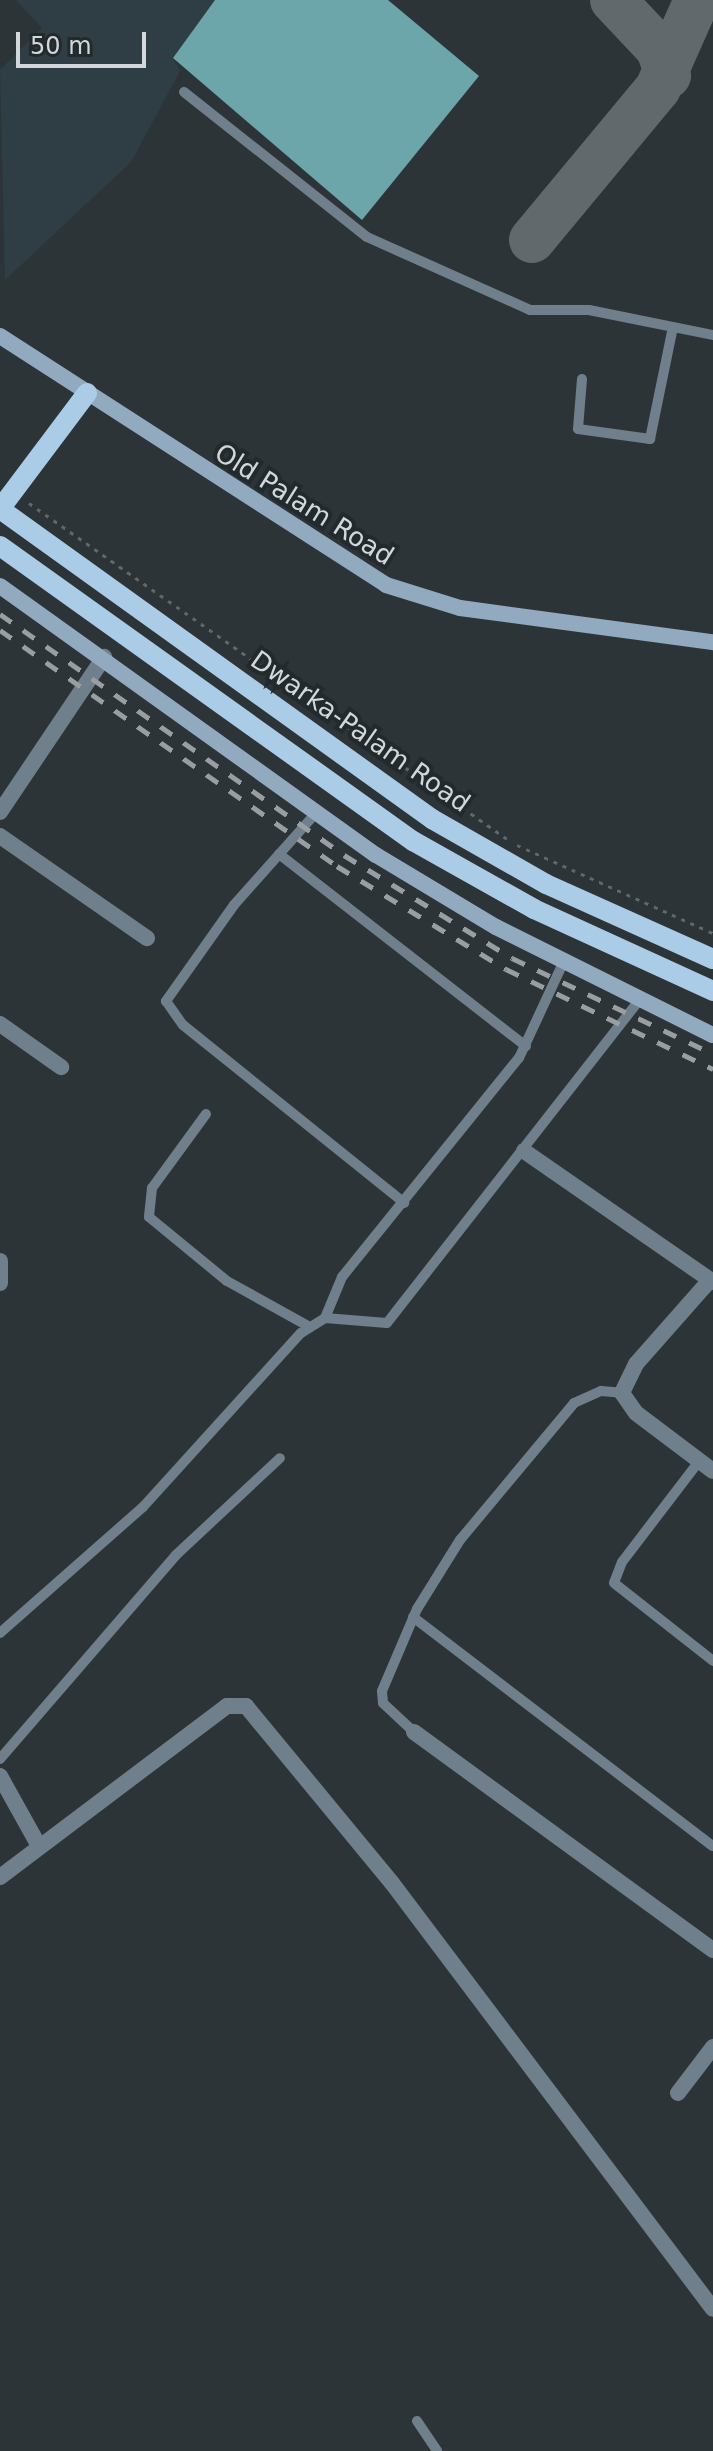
<!DOCTYPE html>
<style>
body{margin:0}
#map{position:relative;width:713px;height:2451px;overflow:hidden;background:#2c3438;font-family:"DejaVu Sans",sans-serif}
div>[style]{position:absolute}
.built>*{inset:0;background:#2e3e44}
.taxiway>*{height:46px;margin:-23px;padding:0 23px;transform-origin:23px;border-radius:23px;background:#62696c}
.building>*{inset:0;background:#6ca6ab}
.path>*{height:3px;margin-top:-1.5px;transform-origin:0;background:repeating-linear-gradient(90deg,#61686c 0 4px,transparent 0 10px)}
.lane>*{height:10px;margin:-5px;padding:0 5px;transform-origin:5px;border-radius:5px;background:#707f8c}
.street>*{height:16px;margin:-8px;padding:0 8px;transform-origin:8px;border-radius:8px;background:#707f8c}
.secondary>*{height:16px;margin:-8px;padding:0 8px;transform-origin:8px;border-radius:8px;background:#91aabf}
.primary>*{height:20px;margin:-10px;padding:0 10px;transform-origin:10px;border-radius:10px;background:#abcce7}
.rail>*{height:5px;margin-top:-2.5px;transform-origin:0;background:repeating-linear-gradient(90deg,#989ea1 0 14px,transparent 0 28px)}
span{translate:-50% -50%;white-space:nowrap;text-align:center;line-height:1.15;-webkit-text-stroke:8px #222a2d;paint-order:stroke}
.street-label{font-size:26px;color:#d2d7d9}
.scale{position:absolute;left:16px;top:32px;width:130px;height:36px;box-sizing:border-box;border:4px solid #d2d7d9;border-top:0;padding-left:10px;font-size:24px;line-height:28px;white-space:nowrap;color:#d2d7d9;-webkit-text-stroke:6px #222a2d;paint-order:stroke}
</style>
<div id="map">
<div class="built">
<i style="clip-path:polygon(16px 0,215px 0,173px 58px,180px 71px,131px 162px,5px 280px,0 70px,42px 28px)"></i>
</div>
<div class="taxiway">
<i style="left:613px;top:0;width:67px;rotate:46.8deg"></i>
<i style="left:659px;top:49px;width:28px;rotate:71deg"></i>
<i style="left:532px;top:240px;width:197px;rotate:-50.3deg"></i>
<i style="left:658px;top:88px;width:96px;rotate:-66.1deg"></i>
</div>
<div class="building">
<i style="clip-path:polygon(215px 0,388px 0,479px 76px,362px 220px,173px 58px)"></i>
</div>
<div class="path">
<i style="left:29px;top:503px;width:584px;rotate:35.1deg"></i>
<i style="left:517px;top:845px;width:215px;rotate:24.2deg"></i>
</div>
<div class="lane">
<i style="left:184px;top:92px;width:233px;rotate:38.4deg"></i>
<i style="left:367px;top:237px;width:179px;rotate:24.1deg"></i>
<i style="left:530px;top:310px;width:59px"></i>
<i style="left:589px;top:310px;width:126px;rotate:11.4deg"></i>
<i style="left:582px;top:379px;width:50px;rotate:94.6deg"></i>
<i style="left:578px;top:429px;width:73px;rotate:7.9deg"></i>
<i style="left:650px;top:439px;width:114px;rotate:-78.4deg"></i>
<i style="left:315px;top:814px;width:122px;rotate:131.7deg"></i>
<i style="left:234px;top:905px;width:118px;rotate:125.3deg"></i>
<i style="left:166px;top:1001px;width:29px;rotate:55deg"></i>
<i style="left:183px;top:1025px;width:284px;rotate:38.8deg"></i>
<i style="left:279px;top:854px;width:313px;rotate:37.9deg"></i>
<i style="left:206px;top:1114px;width:92px;rotate:126.1deg"></i>
<i style="left:152px;top:1188px;width:29px;rotate:96deg"></i>
<i style="left:149px;top:1217px;width:101px;rotate:39.4deg"></i>
<i style="left:227px;top:1281px;width:95px;rotate:29deg"></i>
<i style="left:325px;top:1318px;width:44px;rotate:-67.5deg"></i>
<i style="left:342px;top:1277px;width:282px;rotate:-51.1deg"></i>
<i style="left:519px;top:1058px;width:107px;rotate:-65.1deg"></i>
<i style="left:700px;top:1460px;width:128px;rotate:127.4deg"></i>
<i style="left:622px;top:1562px;width:22px;rotate:111deg"></i>
<i style="left:614px;top:1583px;width:126px;rotate:38.2deg"></i>
<i style="left:413px;top:1617px;width:377px;rotate:37.4deg"></i>
<i style="left:0;top:1633px;width:191px;rotate:-41.4deg"></i>
<i style="left:143px;top:1507px;width:235px;rotate:-47.8deg"></i>
<i style="left:301px;top:1333px;width:28px;rotate:-32deg"></i>
<i style="left:325px;top:1318px;width:62px;rotate:4.6deg"></i>
<i style="left:387px;top:1323px;width:412px;rotate:-52deg"></i>
<i style="left:414px;top:1732px;width:42px;rotate:-136.9deg"></i>
<i style="left:383px;top:1703px;width:12px;rotate:-95deg"></i>
<i style="left:382px;top:1691px;width:89px;rotate:-66.9deg"></i>
<i style="left:417px;top:1609px;width:81px;rotate:-58.1deg"></i>
<i style="left:460px;top:1540px;width:178px;rotate:-50.2deg"></i>
<i style="left:574px;top:1403px;width:30px;rotate:-24deg"></i>
<i style="left:601px;top:1391px;width:21px;rotate:5deg"></i>
<i style="left:0;top:1759px;width:269px;rotate:-49.2deg"></i>
<i style="left:176px;top:1555px;width:142px;rotate:-43deg"></i>
<i style="left:417px;top:2421px;width:36px;rotate:56deg"></i>
</div>
<div class="street">
<i style="left:0;top:812px;width:187px;rotate:-56.1deg"></i>
<i style="left:0;top:836px;width:179px;rotate:34.8deg"></i>
<i style="left:0;top:1024px;width:75px;rotate:35.2deg"></i>
<i style="left:524px;top:1151px;width:230px;rotate:34.7deg"></i>
<i style="left:0;top:1261px;width:22px;rotate:90deg"></i>
<i style="left:710px;top:1280px;width:112px;rotate:131.4deg"></i>
<i style="left:636px;top:1364px;width:32px;rotate:116deg"></i>
<i style="left:622px;top:1393px;width:24px;rotate:55deg"></i>
<i style="left:636px;top:1413px;width:96px;rotate:37deg"></i>
<i style="left:414px;top:1732px;width:370px;rotate:36.1deg"></i>
<i style="left:0;top:1776px;width:80px;rotate:60.9deg"></i>
<i style="left:0;top:1877px;width:284px;rotate:-37deg"></i>
<i style="left:227px;top:1706px;width:19px"></i>
<i style="left:246px;top:1706px;width:229px;rotate:50.5deg"></i>
<i style="left:392px;top:1883px;width:533px;rotate:53deg"></i>
<i style="left:678px;top:2093px;width:58px;rotate:-52.7deg"></i>
</div>
<div class="secondary">
<i style="left:0;top:336px;width:459px;rotate:32.8deg"></i>
<i style="left:386px;top:585px;width:77px;rotate:17.3deg"></i>
<i style="left:460px;top:608px;width:255px;rotate:7.7deg"></i>
<i style="left:0;top:586px;width:462px;rotate:35.6deg"></i>
<i style="left:376px;top:855px;width:140px;rotate:31deg"></i>
<i style="left:496px;top:927px;width:242px;rotate:26.5deg"></i>
</div>
<div class="primary">
<i style="left:0;top:509px;width:532px;rotate:35.66deg"></i>
<i style="left:432px;top:819px;width:131px;rotate:29.7deg"></i>
<i style="left:546px;top:884px;width:183px;rotate:24.2deg"></i>
<i style="left:0;top:509px;width:145px;rotate:-53.1deg"></i>
<i style="left:0;top:546px;width:508px;rotate:35.54deg"></i>
<i style="left:413px;top:841px;width:139px;rotate:29.3deg"></i>
<i style="left:534px;top:909px;width:197px;rotate:24.6deg"></i>
</div>
<div class="rail">
<i style="left:0;top:614px;width:420px;rotate:35deg"></i>
<i style="left:344px;top:855px;width:197px;rotate:31.5deg"></i>
<i style="left:512px;top:958px;width:223px;rotate:25.5deg"></i>
<i style="left:0;top:630px;width:411px;rotate:35deg"></i>
<i style="left:337px;top:866px;width:198px;rotate:31.4deg"></i>
<i style="left:506px;top:969px;width:230px;rotate:25.8deg"></i>
</div>
<div class="street-label">
<span style="left:304px;top:505px;rotate:32deg">Old Palam Road</span>
<span style="left:360px;top:732px;rotate:35deg">Dwarka-Palam Road</span>
</div>
<div class="scale">50 m</div>
</div>
